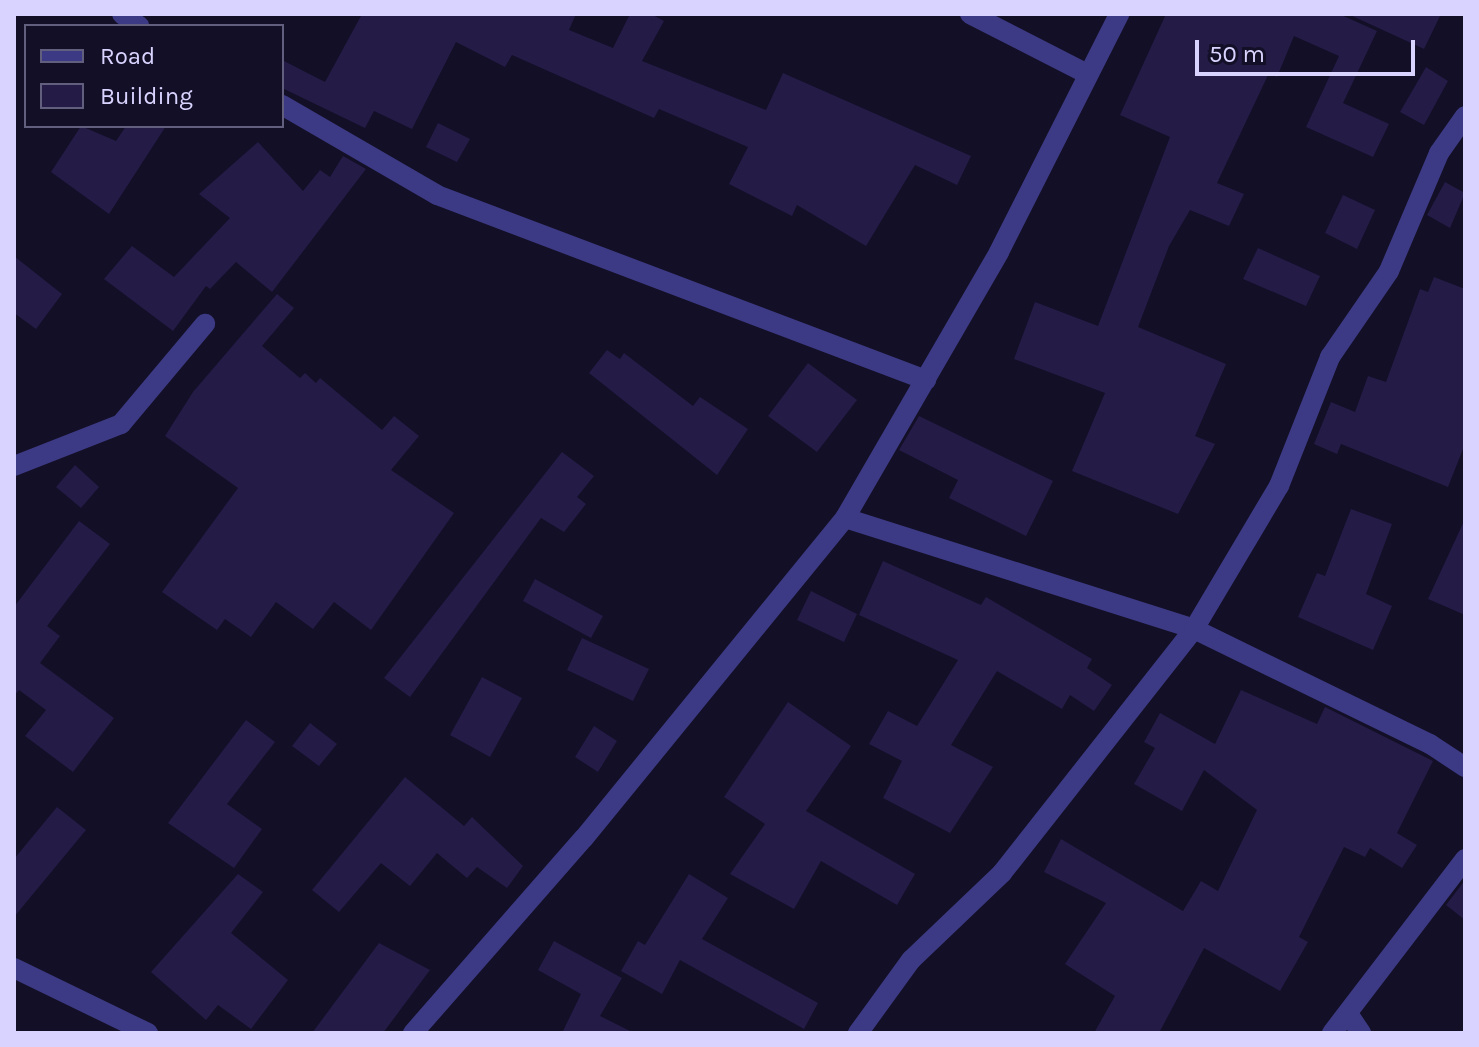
<!DOCTYPE html>
<style>
body{margin:0}
#map{position:relative;width:1479px;height:1047px;overflow:hidden;background:#130f26;font-family:Karla,sans-serif}
div>[style]{position:absolute}
.building>*{inset:0;background:#241b47}
.minor>*{height:20px;margin:-10px;padding:0 10px;transform-origin:10px;border-radius:10px;background:#3d3a85}
span{translate:-50% -50%;white-space:nowrap;text-align:center;line-height:1.15;-webkit-text-stroke:6px #130f26;paint-order:stroke}
.frame{position:absolute;inset:0;border:16px solid #d9d4ff;pointer-events:none}
.legend{position:absolute;left:24px;top:24px;width:260px;height:104px;box-sizing:border-box;background:#130f26;border:2px solid #625e7d;margin:0;padding:10px 14px;list-style:none;font-size:24px;color:#d9d4ff}
.legend li{display:flex;align-items:center;gap:16px;height:40px}
.legend b{width:40px;border:2px solid #625e7d}
.scale{position:absolute;left:1195px;top:40px;width:220px;height:36px;box-sizing:border-box;border:4px solid #d9d4ff;border-top:0;padding-left:10px;font-size:24px;line-height:28px;white-space:nowrap;color:#d9d4ff;-webkit-text-stroke:6px #130f26;paint-order:stroke}
</style>
<div id="map">
<div class="building">
<i style="clip-path:polygon(362px 14px,576px 14px,569px 30px,613px 48px,630px 14px,651px 14px,664px 21px,642px 61px,766px 110px,783px 73px,971px 156px,957px 185px,915px 165px,866px 246px,797px 205px,792px 216px,729px 184px,748px 147px,659px 109px,654px 118px,512px 55px,505px 67px,456px 42px,412px 129px,374px 111px,365px 128px,282px 88px,282px 60px,325px 82px)"></i>
<i style="clip-path:polygon(1166px 14px,1339px 14px,1377px 31px,1343px 103px,1389px 124px,1373px 157px,1306px 127px,1339px 56px,1294px 36px,1277px 77px,1269px 73px,1217px 183px,1244px 194px,1229px 226px,1190px 210px,1169px 246px,1138px 327px,1226px 364px,1195px 436px,1215px 444px,1178px 514px,1072px 471px,1105px 393px,1014px 359px,1035px 302px,1098px 326px,1170px 137px,1120px 115px)"></i>
<i style="clip-path:polygon(1348px 14px,1441px 14px,1424px 49px)"></i>
<i style="clip-path:polygon(1426px 67px,1448px 81px,1424px 125px,1400px 112px)"></i>
<i style="clip-path:polygon(438px 123px,470px 139px,457px 162px,426px 147px)"></i>
<i style="clip-path:polygon(81px 126px,116px 141px,126px 126px,166px 126px,109px 214px,51px 172px)"></i>
<i style="clip-path:polygon(258px 142px,303px 191px,320px 170px,330px 177px,343px 156px,366px 169px,272px 292px,236px 262px,210px 289px,206px 286px,173px 331px,104px 279px,132px 246px,174px 277px,230px 218px,199px 194px)"></i>
<i style="clip-path:polygon(1445px 182px,1465px 193px,1450px 228px,1427px 215px)"></i>
<i style="clip-path:polygon(1343px 195px,1375px 210px,1357px 249px,1325px 233px)"></i>
<i style="clip-path:polygon(1258px 248px,1320px 276px,1306px 306px,1243px 279px)"></i>
<i style="clip-path:polygon(14px 256px,62px 294px,36px 329px,14px 313px)"></i>
<i style="clip-path:polygon(1434px 277px,1465px 289px,1465px 444px,1448px 487px,1341px 444px,1337px 454px,1314px 444px,1331px 402px,1355px 412px,1368px 376px,1386px 382px,1420px 289px,1428px 292px)"></i>
<i style="clip-path:polygon(277px 294px,294px 308px,262px 346px,300px 378px,305px 373px,316px 383px,320px 378px,382px 430px,394px 416px,419px 436px,391px 470px,454px 513px,371px 630px,334px 602px,313px 629px,276px 602px,251px 637px,225px 619px,217px 630px,162px 592px,238px 488px,165px 436px,193px 392px)"></i>
<i style="clip-path:polygon(607px 350px,620px 359px,624px 353px,693px 406px,700px 397px,748px 429px,717px 475px,589px 373px)"></i>
<i style="clip-path:polygon(808px 363px,857px 400px,817px 452px,768px 416px)"></i>
<i style="clip-path:polygon(919px 416px,1053px 481px,1026px 536px,949px 498px,958px 480px,899px 450px)"></i>
<i style="clip-path:polygon(562px 452px,594px 476px,577px 497px,586px 504px,564px 532px,541px 518px,410px 697px,384px 678px)"></i>
<i style="clip-path:polygon(75px 465px,99px 487px,81px 508px,56px 487px)"></i>
<i style="clip-path:polygon(1351px 509px,1392px 524px,1366px 594px,1392px 606px,1373px 650px,1298px 617px,1317px 573px,1325px 576px)"></i>
<i style="clip-path:polygon(1465px 519px,1465px 615px,1428px 599px)"></i>
<i style="clip-path:polygon(79px 521px,110px 544px,47px 626px,60px 636px,40px 663px,114px 718px,73px 772px,25px 736px,46px 710px,19px 690px,14px 696px,14px 607px)"></i>
<i style="clip-path:polygon(883px 561px,981px 605px,986px 597px,1092px 659px,1087px 668px,1112px 685px,1094px 711px,1070px 695px,1062px 709px,997px 671px,951px 745px,993px 767px,950px 833px,883px 798px,902px 761px,869px 744px,888px 711px,917px 726px,958px 660px,859px 615px)"></i>
<i style="clip-path:polygon(535px 579px,603px 616px,591px 638px,523px 601px)"></i>
<i style="clip-path:polygon(811px 591px,857px 614px,844px 642px,797px 620px)"></i>
<i style="clip-path:polygon(582px 638px,649px 669px,633px 701px,567px 670px)"></i>
<i style="clip-path:polygon(482px 677px,522px 698px,490px 757px,450px 735px)"></i>
<i style="clip-path:polygon(1241px 690px,1317px 724px,1325px 707px,1433px 761px,1397px 833px,1417px 845px,1402px 868px,1370px 848px,1365px 857px,1344px 847px,1299px 937px,1308px 942px,1280px 991px,1204px 948px,1159px 1033px,1094px 1033px,1115px 996px,1065px 964px,1106px 903px,1044px 872px,1061px 839px,1183px 911px,1201px 881px,1218px 891px,1257px 810px,1204px 770px,1182px 811px,1134px 784px,1155px 748px,1144px 742px,1160px 713px,1215px 744px)"></i>
<i style="clip-path:polygon(788px 702px,851px 746px,806px 811px,915px 874px,897px 905px,821px 861px,794px 909px,730px 874px,765px 824px,724px 797px)"></i>
<i style="clip-path:polygon(246px 720px,275px 742px,227px 804px,262px 829px,234px 868px,168px 823px)"></i>
<i style="clip-path:polygon(310px 723px,337px 744px,319px 766px,292px 746px)"></i>
<i style="clip-path:polygon(594px 726px,617px 741px,598px 772px,575px 757px)"></i>
<i style="clip-path:polygon(405px 777px,464px 826px,472px 817px,523px 866px,507px 888px,477px 867px,467px 878px,437px 853px,410px 886px,381px 863px,339px 912px,312px 890px)"></i>
<i style="clip-path:polygon(57px 807px,86px 830px,14px 917px,14px 859px)"></i>
<i style="clip-path:polygon(238px 874px,263px 892px,231px 933px,288px 980px,251px 1029px,218px 1005px,206px 1020px,151px 972px)"></i>
<i style="clip-path:polygon(689px 874px,728px 898px,702px 939px,818px 1003px,804px 1029px,680px 960px,662px 994px,621px 971px,638px 941px,645px 945px)"></i>
<i style="clip-path:polygon(1465px 880px,1465px 920px,1446px 905px)"></i>
<i style="clip-path:polygon(554px 941px,622px 978px,600px 1016px,634px 1033px,562px 1033px,581px 994px,538px 970px)"></i>
<i style="clip-path:polygon(379px 943px,430px 970px,383px 1033px,312px 1033px)"></i>
</div>
<div class="minor">
<i style="left:122px;top:14px;width:21px;rotate:35deg"></i>
<i style="left:970px;top:14px;width:131px;rotate:27.1deg"></i>
<i style="left:282px;top:105px;width:179px;rotate:30.1deg"></i>
<i style="left:437px;top:195px;width:523px;rotate:20.72deg"></i>
<i style="left:14px;top:466px;width:115px;rotate:-21.4deg"></i>
<i style="left:121px;top:424px;width:131px;rotate:-50deg"></i>
<i style="left:845px;top:518px;width:366px;rotate:17.6deg"></i>
<i style="left:1194px;top:629px;width:263px;rotate:26deg"></i>
<i style="left:1430px;top:744px;width:42px;rotate:33.3deg"></i>
<i style="left:14px;top:968px;width:149px;rotate:25.9deg"></i>
<i style="left:1349px;top:1015px;width:22px;rotate:56deg"></i>
<i style="left:413px;top:1033px;width:259px;rotate:-48.8deg"></i>
<i style="left:584px;top:838px;width:413px;rotate:-50.8deg"></i>
<i style="left:845px;top:518px;width:307px;rotate:-59.9deg"></i>
<i style="left:999px;top:252px;width:267px;rotate:-63.2deg"></i>
<i style="left:858px;top:1033px;width:90px;rotate:-54deg"></i>
<i style="left:911px;top:960px;width:126px;rotate:-43.7deg"></i>
<i style="left:1002px;top:873px;width:310px;rotate:-51.8deg"></i>
<i style="left:1194px;top:629px;width:166px;rotate:-59.3deg"></i>
<i style="left:1279px;top:486px;width:139px;rotate:-68.4deg"></i>
<i style="left:1330px;top:357px;width:104px;rotate:-55.5deg"></i>
<i style="left:1389px;top:271px;width:128px;rotate:-67deg"></i>
<i style="left:1439px;top:153px;width:45px;rotate:-54.9deg"></i>
<i style="left:1332px;top:1033px;width:219px;rotate:-52.6deg"></i>
</div>
<div class="frame"></div>
<ul class="legend">
<li><b style="height:10px;background:#3d3a85"></b>Road</li>
<li><b style="height:22px;background:#241b47"></b>Building</li>
</ul>
<div class="scale">50 m</div>
</div>
